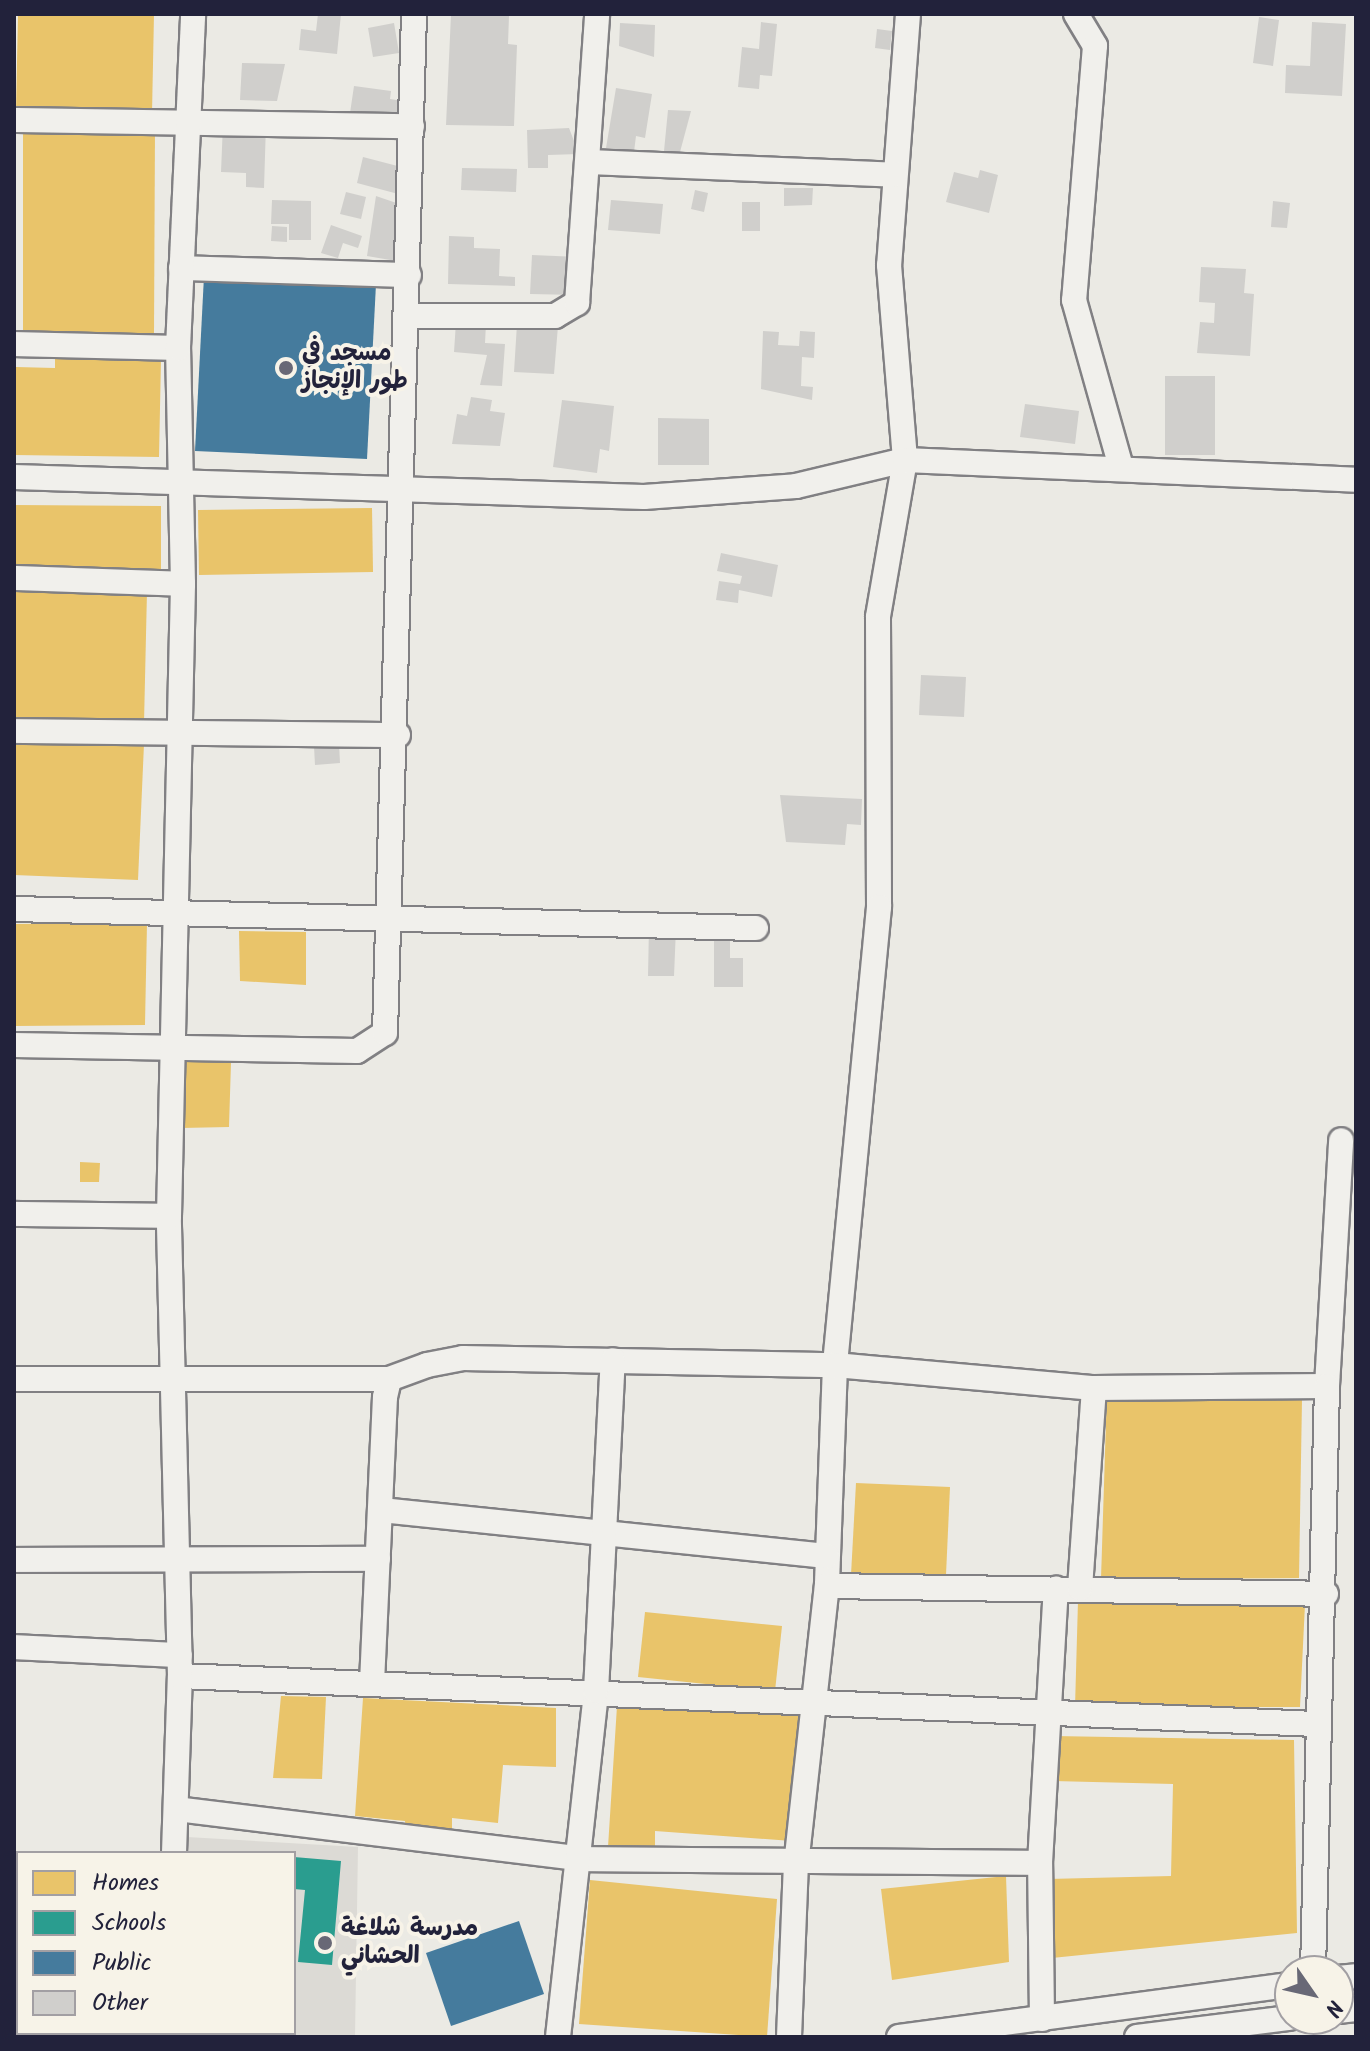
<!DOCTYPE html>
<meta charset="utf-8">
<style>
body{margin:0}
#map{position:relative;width:1370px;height:2051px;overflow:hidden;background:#ebeae4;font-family:Kalam,"Playpen Sans Arabic",sans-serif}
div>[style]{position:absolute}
.built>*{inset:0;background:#dcdad5}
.homes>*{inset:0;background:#e9c46a}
.schools>*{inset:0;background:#2a9d8f}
.public>*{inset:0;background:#457b9d}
.building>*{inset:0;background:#d0cfcc}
.roads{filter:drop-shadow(2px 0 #818083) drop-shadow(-2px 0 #818083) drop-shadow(0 2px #818083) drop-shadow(0 -2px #818083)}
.minor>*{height:24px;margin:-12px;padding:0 12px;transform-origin:12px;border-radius:12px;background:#f1f0ec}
.dots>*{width:22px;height:22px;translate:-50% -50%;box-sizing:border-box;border:4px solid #f7f3e8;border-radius:50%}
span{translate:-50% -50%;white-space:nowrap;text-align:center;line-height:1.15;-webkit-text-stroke:8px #f7f3e8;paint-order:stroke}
.poi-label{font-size:24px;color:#22223b;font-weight:700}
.left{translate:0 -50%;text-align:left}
.frame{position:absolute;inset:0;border:16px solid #22223b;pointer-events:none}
.legend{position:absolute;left:16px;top:1851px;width:280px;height:184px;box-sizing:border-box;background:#f7f3e8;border:2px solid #a29fa3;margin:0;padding:10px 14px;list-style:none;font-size:24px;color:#22223b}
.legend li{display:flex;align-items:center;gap:16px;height:40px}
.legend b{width:40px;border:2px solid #a29fa3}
.north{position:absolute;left:1274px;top:1955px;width:80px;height:80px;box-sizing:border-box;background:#f7f3e8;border:2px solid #a29fa3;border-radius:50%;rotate:124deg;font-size:22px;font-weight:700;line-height:32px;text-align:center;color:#22223b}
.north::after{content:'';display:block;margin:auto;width:28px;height:36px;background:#686876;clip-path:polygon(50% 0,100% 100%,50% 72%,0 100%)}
</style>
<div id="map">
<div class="built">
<i style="clip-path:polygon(187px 1837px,358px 1847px,355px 2037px,173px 2037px,294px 2033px,294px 1853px,185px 1853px)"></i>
</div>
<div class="homes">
<i style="clip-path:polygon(18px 14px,154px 14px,152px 113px,16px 111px)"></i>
<i style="clip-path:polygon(155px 130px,154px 334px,23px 335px,23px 131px)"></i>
<i style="clip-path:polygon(55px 358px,161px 359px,159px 457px,14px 455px,16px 367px,55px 368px)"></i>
<i style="clip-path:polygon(14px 505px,161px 506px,161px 570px,14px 570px)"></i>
<i style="clip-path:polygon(372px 508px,373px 572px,199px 575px,198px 510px)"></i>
<i style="clip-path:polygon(14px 589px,147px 591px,144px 723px,14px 721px)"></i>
<i style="clip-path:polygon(14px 743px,144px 744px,138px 880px,14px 875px)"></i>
<i style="clip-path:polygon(147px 923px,145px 1025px,14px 1026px,14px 924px)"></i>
<i style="clip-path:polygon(239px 931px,306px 932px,306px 985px,240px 981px)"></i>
<i style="clip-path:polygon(184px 1061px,231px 1062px,229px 1127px,181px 1128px)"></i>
<i style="clip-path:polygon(80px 1162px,100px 1163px,99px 1182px,80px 1182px)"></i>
<i style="clip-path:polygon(1107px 1390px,1302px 1400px,1299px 1578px,1101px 1579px)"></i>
<i style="clip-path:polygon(856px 1483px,950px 1487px,946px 1575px,851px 1575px)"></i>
<i style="clip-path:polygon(1078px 1601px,1305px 1604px,1300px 1707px,1075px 1707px)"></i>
<i style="clip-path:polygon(645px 1612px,782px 1626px,775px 1691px,638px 1677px)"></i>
<i style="clip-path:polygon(281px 1696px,326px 1697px,322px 1779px,273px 1778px)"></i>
<i style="clip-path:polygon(363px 1698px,556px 1708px,556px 1767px,503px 1765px,498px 1823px,452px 1818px,452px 1838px,406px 1833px,405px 1821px,355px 1816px)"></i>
<i style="clip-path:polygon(617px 1706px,801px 1716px,792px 1841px,655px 1831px,655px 1851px,608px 1847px)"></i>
<i style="clip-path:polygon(1053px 1736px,1294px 1740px,1297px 1933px,1052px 1958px,1048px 1879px,1171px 1876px,1173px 1784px,1053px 1781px)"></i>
<i style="clip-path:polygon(1006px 1876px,1009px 1962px,892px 1980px,881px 1889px)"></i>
<i style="clip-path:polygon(590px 1880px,777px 1899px,767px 2037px,579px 2024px)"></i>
</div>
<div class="schools">
<i style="clip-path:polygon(294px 1857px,341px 1861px,332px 1965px,298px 1962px,305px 1890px,294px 1889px)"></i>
</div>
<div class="public">
<i style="clip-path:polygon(204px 276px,376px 284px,367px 459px,195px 451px)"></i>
<i style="clip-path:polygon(519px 1921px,544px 1994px,451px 2026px,426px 1953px)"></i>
</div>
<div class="building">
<i style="clip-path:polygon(318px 14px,341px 14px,337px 54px,299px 50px,301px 29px,316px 31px)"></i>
<i style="clip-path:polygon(451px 14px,509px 16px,508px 44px,517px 45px,514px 126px,446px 125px)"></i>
<i style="clip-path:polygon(1259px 17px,1279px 20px,1273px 66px,1253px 63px)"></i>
<i style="clip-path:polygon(761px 22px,777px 24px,772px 76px,760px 75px,759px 89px,738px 87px,742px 47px,759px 49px)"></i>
<i style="clip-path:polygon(1312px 22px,1346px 24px,1342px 96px,1285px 93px,1286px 65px,1310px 66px)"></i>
<i style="clip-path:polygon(394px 23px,399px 53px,373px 57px,368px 28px)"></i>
<i style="clip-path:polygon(620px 23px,655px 25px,654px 57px,619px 46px)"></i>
<i style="clip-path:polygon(877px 29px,892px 31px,890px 50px,875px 48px)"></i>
<i style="clip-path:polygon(242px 63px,285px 64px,277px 101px,240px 100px)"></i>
<i style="clip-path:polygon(354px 86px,391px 91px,390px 99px,403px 101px,400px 120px,350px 113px)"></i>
<i style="clip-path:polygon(616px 88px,652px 94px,645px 138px,636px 136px,634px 152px,606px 148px)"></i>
<i style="clip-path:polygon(668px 110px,691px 111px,680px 152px,664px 151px)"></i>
<i style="clip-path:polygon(223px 123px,266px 124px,264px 188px,246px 187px,246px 173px,221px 172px)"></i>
<i style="clip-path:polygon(569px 128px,579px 154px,548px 155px,548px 168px,528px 168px,527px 130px)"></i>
<i style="clip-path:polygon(363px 157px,409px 169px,402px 195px,357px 183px)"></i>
<i style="clip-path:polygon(462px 168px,517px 169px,516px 192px,461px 190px)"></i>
<i style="clip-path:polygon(980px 170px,998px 175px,989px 213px,946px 202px,954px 172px,978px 178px)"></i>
<i style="clip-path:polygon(784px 188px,813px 188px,812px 205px,784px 206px)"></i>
<i style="clip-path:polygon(695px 190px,708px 193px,704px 212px,691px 209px)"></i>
<i style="clip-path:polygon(346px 192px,366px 197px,361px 219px,340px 214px)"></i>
<i style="clip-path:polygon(376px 196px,411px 208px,402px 262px,367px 256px)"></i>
<i style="clip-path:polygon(272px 200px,311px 201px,311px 240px,289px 240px,289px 224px,271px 224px)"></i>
<i style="clip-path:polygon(611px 200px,663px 204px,660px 234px,608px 230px)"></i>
<i style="clip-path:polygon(1273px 201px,1290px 203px,1287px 228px,1271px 227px)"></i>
<i style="clip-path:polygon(742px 202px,760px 202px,760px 231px,742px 231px)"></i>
<i style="clip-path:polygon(331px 225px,362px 236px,358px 248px,343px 243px,338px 258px,321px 253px)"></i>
<i style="clip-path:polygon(272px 226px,287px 227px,287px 242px,271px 241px)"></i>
<i style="clip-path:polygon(449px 236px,474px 237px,474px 248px,500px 249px,499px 276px,515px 277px,515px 286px,448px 284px)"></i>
<i style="clip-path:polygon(532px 255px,579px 257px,577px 295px,530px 294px)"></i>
<i style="clip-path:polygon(1201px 267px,1246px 269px,1244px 293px,1254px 294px,1250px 356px,1197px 353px,1200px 322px,1214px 323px,1215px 303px,1199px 302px)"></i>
<i style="clip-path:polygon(456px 322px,486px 324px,485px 343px,505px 344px,502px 386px,480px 385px,487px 355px,454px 352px)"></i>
<i style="clip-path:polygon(517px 324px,558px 326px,554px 374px,514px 372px)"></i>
<i style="clip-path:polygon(763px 331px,779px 332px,778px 345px,799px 346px,800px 331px,815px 332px,814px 358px,802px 357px,801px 386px,813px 387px,812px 400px,761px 389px)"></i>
<i style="clip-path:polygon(1165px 376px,1215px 376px,1215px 455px,1165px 455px)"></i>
<i style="clip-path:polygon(471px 397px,492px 400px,490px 411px,505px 413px,500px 446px,452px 444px,457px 414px,467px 416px)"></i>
<i style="clip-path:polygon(562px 400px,614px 406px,609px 451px,600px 449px,597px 473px,553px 467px)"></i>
<i style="clip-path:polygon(1025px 404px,1079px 411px,1075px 444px,1020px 437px)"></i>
<i style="clip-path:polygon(658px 418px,709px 419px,709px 465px,658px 465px)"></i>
<i style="clip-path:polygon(721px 553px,778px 565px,772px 597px,739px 590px,738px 603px,716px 600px,719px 581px,740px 584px,742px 576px,717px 571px)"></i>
<i style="clip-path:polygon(921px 675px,966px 677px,964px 717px,919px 715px)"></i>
<i style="clip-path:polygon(339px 744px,340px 763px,315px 765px,314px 746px)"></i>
<i style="clip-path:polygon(780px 795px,862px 799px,861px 825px,847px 824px,845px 845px,786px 842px)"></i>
<i style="clip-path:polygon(649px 927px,676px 928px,674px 976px,648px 976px)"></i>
<i style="clip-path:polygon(714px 941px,730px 941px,730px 958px,743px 958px,743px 987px,714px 987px)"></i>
</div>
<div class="roads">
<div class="minor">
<i style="left:908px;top:14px;width:252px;rotate:94.3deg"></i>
<i style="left:889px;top:265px;width:196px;rotate:85.3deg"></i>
<i style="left:905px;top:460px;width:159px;rotate:99.8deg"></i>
<i style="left:878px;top:617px;width:290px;rotate:89.8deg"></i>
<i style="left:879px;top:907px;width:460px;rotate:95.5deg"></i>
<i style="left:835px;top:1365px;width:221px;rotate:92.1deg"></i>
<i style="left:827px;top:1586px;width:499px;rotate:0.9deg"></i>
<i style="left:1076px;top:14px;width:37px;rotate:59deg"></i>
<i style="left:1095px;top:46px;width:255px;rotate:94.7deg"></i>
<i style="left:1074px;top:300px;width:173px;rotate:74.3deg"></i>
<i style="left:14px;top:120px;width:398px;rotate:0.9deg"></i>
<i style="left:589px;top:162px;width:306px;rotate:2.4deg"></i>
<i style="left:181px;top:268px;width:228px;rotate:1.8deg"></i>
<i style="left:408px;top:316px;width:147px"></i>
<i style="left:555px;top:316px;width:26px;rotate:-31deg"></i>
<i style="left:577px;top:303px;width:290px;rotate:-86deg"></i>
<i style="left:14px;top:344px;width:164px;rotate:1.4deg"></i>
<i style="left:14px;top:477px;width:630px;rotate:1.82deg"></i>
<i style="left:644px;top:497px;width:152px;rotate:-4.1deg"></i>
<i style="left:796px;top:486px;width:112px;rotate:-13.4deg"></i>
<i style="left:905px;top:460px;width:451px;rotate:2.5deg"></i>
<i style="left:14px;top:578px;width:169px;rotate:2deg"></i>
<i style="left:14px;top:731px;width:384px;rotate:0.6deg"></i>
<i style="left:14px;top:909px;width:742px;rotate:1.47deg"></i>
<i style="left:14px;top:1045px;width:343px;rotate:1deg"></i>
<i style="left:357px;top:1051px;width:33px;rotate:-33deg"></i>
<i style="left:385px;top:1033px;width:1019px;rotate:-88.37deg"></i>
<i style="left:14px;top:1214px;width:155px;rotate:0.7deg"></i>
<i style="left:14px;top:1379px;width:375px"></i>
<i style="left:1327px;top:1386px;width:246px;rotate:-86.7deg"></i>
<i style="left:381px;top:1510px;width:448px;rotate:5.9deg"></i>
<i style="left:14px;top:1560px;width:364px;rotate:-0.2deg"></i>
<i style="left:1080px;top:1588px;width:200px;rotate:-86deg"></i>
<i style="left:14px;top:1647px;width:166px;rotate:2.8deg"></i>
<i style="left:180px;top:1676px;width:1137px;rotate:2.42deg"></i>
<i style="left:372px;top:1683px;width:286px;rotate:-87.4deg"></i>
<i style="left:385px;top:1397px;width:18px;rotate:-77deg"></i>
<i style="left:389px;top:1379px;width:40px;rotate:-20.2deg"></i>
<i style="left:427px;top:1365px;width:37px;rotate:-11deg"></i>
<i style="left:463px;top:1358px;width:372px;rotate:1.1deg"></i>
<i style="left:835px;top:1365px;width:260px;rotate:5.1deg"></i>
<i style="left:1094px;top:1388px;width:233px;rotate:-0.5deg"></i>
<i style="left:1327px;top:1386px;width:585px;rotate:91.37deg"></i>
<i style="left:177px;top:1809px;width:408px;rotate:7deg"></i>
<i style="left:582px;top:1859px;width:458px;rotate:0.5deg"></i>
<i style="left:174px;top:1853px;width:177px;rotate:-88.1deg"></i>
<i style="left:180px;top:1676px;width:460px;rotate:-91.4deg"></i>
<i style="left:169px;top:1216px;width:632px;rotate:-88.73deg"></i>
<i style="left:183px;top:584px;width:236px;rotate:-91.2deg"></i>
<i style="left:178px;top:348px;width:334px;rotate:-87.4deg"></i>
<i style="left:1338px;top:1978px;width:18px;rotate:-6deg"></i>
<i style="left:1338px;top:2011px;width:18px;rotate:-6deg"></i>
<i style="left:1042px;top:2019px;width:156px;rotate:-90.7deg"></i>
<i style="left:1040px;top:1863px;width:275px;rotate:-86.7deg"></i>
<i style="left:161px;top:2037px;width:4px;rotate:-90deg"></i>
<i style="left:558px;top:2037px;width:348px;rotate:-83.7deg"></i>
<i style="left:596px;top:1691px;width:331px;rotate:-87.1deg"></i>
<i style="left:789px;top:2037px;width:172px;rotate:-87.7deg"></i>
<i style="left:796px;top:1865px;width:281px;rotate:-83.7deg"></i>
<i style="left:899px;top:2037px;width:394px;rotate:-7.6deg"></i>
<i style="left:1137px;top:2037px;width:154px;rotate:-7.1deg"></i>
</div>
</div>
<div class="dots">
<i style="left:286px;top:368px;background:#686876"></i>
<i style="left:325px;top:1943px;background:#686876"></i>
</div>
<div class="poi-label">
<span class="left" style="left:302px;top:368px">مسجد في<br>طور الإنجاز</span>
<span class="left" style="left:341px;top:1943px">مدرسة شلاغة<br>الحشاني</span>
</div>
<div class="frame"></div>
<ul class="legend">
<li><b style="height:22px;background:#e9c46a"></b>Homes</li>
<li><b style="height:22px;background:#2a9d8f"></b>Schools</li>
<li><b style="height:22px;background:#457b9d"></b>Public</li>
<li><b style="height:22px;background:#d0cfcc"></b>Other</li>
</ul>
<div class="north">N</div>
</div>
